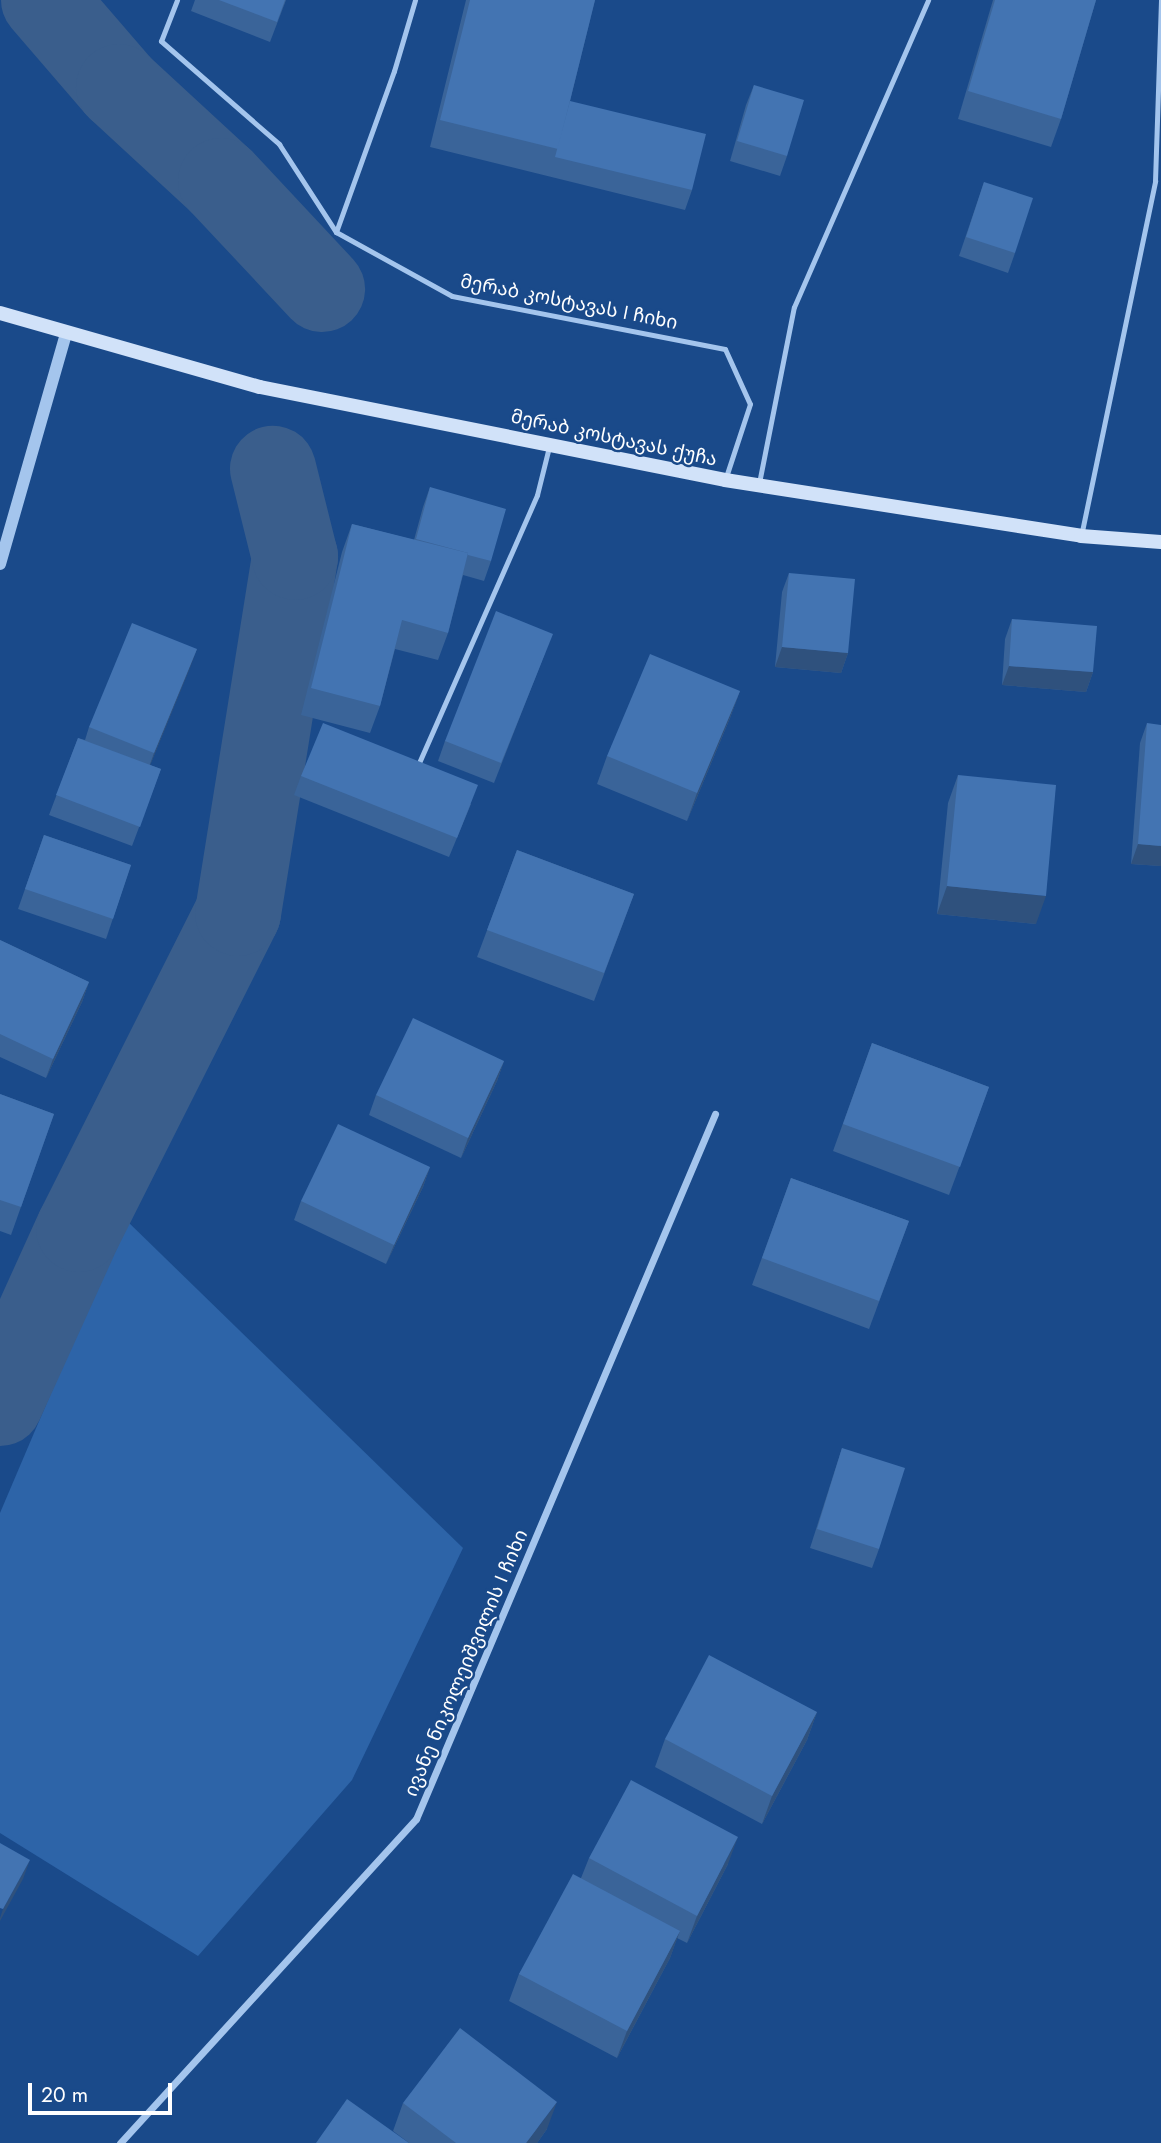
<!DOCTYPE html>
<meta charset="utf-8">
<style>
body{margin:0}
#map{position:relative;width:1161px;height:2143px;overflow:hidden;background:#1a4a8a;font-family:Jost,"Noto Sans Georgian",sans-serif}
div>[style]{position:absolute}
.green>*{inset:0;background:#2d64a8}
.river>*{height:86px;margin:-43px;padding:0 43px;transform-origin:43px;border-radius:43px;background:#3a5e8c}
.service>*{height:5px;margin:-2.5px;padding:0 2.5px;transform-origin:2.5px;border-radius:2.5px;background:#a4c5ed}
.minor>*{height:7px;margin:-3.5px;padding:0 3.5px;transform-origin:3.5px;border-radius:3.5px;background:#a4c5ed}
.tertiary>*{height:12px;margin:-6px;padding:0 6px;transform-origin:6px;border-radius:6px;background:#a4c5ed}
.secondary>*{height:14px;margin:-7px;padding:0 7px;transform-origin:7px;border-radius:7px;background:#d1e2f9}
.wall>*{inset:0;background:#3a6499}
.shaded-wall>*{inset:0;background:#2f517d}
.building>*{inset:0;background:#4374b2}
span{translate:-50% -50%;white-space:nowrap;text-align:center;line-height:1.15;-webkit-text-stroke:5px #1a4a8a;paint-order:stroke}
.street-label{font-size:19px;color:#fff}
.scale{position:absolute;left:28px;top:2083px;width:144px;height:32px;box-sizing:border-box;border:4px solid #fff;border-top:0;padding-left:9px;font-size:21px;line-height:24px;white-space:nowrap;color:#fff;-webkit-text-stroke:5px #1a4a8a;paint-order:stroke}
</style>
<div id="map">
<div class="green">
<i style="clip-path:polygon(125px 1219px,463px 1548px,352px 1780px,198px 1956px,0 1833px,0 1513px)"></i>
</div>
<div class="river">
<i style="left:44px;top:0;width:115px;rotate:49.2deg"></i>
<i style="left:119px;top:87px;width:139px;rotate:42.7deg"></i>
<i style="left:221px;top:181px;width:148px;rotate:46.9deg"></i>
<i style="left:0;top:1403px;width:191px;rotate:-65.6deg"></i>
<i style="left:79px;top:1229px;width:354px;rotate:-63.3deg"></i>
<i style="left:238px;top:913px;width:361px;rotate:-80.9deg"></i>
<i style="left:295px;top:557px;width:91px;rotate:-104deg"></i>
</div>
<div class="service">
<i style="left:177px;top:0;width:44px;rotate:111.3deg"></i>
<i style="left:161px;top:41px;width:157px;rotate:41.1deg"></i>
<i style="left:279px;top:144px;width:105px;rotate:57.1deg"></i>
<i style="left:336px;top:232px;width:132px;rotate:28.9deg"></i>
<i style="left:452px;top:296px;width:278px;rotate:11deg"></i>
<i style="left:725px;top:349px;width:60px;rotate:65.6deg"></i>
<i style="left:750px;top:404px;width:77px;rotate:108.2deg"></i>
<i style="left:336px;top:232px;width:171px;rotate:-70.2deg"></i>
<i style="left:394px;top:71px;width:74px;rotate:-73.5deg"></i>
<i style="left:759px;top:483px;width:179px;rotate:-78.8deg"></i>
<i style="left:794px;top:307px;width:335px;rotate:-66.4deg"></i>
<i style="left:1081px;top:536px;width:363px;rotate:-78.2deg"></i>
<i style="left:1155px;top:181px;width:181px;rotate:-88.1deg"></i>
<i style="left:418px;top:765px;width:295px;rotate:-66.2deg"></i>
<i style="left:537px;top:495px;width:49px;rotate:-76deg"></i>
</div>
<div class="minor">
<i style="left:120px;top:2143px;width:439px;rotate:-47.6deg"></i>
<i style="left:416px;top:1819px;width:766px;rotate:-67.02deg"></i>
</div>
<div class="tertiary">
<i style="left:0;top:564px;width:239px;rotate:-74deg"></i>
</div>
<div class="secondary">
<i style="left:0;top:313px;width:270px;rotate:15.9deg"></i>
<i style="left:260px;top:387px;width:474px;rotate:11.3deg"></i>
<i style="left:725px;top:480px;width:360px;rotate:8.9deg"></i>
<i style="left:1081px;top:536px;width:80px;rotate:4.3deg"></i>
</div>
<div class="wall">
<i style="clip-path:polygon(195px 0,286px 0,270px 42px,191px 11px)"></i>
<i style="clip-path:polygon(466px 0,595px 0,570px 101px,692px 190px,685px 210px,430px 147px)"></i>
<i style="clip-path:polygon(993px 0,1096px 0,1061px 119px,1051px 147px,958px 119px)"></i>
<i style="clip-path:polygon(754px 85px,787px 156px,780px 176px,730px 161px,746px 105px)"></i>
<i style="clip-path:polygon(984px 182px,1015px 253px,1008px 273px,959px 256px)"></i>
<i style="clip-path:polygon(430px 487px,491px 561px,484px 581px,463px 575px,448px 633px,438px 660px,395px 649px,380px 706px,370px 733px,301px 715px,342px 552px,352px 524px,414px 540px,423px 507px)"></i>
<i style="clip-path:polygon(789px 573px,848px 653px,841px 673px,775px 667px,782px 592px)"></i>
<i style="clip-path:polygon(1012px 619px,1093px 672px,1086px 692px,1002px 685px,1005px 639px)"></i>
<i style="clip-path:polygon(197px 649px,150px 765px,161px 769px,132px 846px,49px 815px,78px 738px,85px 740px,89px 727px)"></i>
<i style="clip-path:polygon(545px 653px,494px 783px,438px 761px,445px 741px)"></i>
<i style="clip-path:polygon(740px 691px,730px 718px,687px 821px,597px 784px,607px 756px)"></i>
<i style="clip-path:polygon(1147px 723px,1161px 866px,1131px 864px,1140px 743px)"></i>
<i style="clip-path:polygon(958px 775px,1036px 924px,937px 914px,948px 803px)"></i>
<i style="clip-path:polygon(301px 776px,471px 804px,449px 857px,294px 795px)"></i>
<i style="clip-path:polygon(44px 835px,131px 865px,106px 939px,18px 909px)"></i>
<i style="clip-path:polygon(517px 850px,634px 894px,594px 1001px,477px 957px)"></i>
<i style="clip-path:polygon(0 940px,89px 982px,82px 1002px,46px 1078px,0 1057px)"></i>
<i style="clip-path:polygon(872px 1043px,989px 1087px,949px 1195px,833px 1151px)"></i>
<i style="clip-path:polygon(504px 1061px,497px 1081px,461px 1158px,369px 1115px,376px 1095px)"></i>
<i style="clip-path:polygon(0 1094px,54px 1114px,11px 1235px,0 1231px)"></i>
<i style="clip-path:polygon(430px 1167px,423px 1187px,386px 1264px,294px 1220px,301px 1201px)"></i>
<i style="clip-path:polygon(791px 1178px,909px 1221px,869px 1329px,752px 1285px)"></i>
<i style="clip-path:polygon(842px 1448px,879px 1549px,872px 1568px,810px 1548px)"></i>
<i style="clip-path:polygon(817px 1712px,807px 1740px,762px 1824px,655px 1767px,665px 1739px)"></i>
<i style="clip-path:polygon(589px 1858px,728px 1864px,687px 1943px,677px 1938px,670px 1958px,617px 2058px,509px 2001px,519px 1974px,581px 1878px)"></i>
<i style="clip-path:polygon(403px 2103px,547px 2129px,537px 2143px,409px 2143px,393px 2131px)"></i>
</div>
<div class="shaded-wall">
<i style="clip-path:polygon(782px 647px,848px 653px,841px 673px,775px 667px)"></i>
<i style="clip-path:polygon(197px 649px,190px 668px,147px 773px,154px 753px)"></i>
<i style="clip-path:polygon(1009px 666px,1093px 672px,1086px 692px,1002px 685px)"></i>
<i style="clip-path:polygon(740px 691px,730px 718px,687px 821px,697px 793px)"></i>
<i style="clip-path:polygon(1138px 844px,1161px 846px,1161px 866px,1131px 864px)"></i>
<i style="clip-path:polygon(947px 886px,1046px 896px,1036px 924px,937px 914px)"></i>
<i style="clip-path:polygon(89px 982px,82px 1002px,46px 1078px,53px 1059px)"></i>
<i style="clip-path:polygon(504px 1061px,497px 1081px,461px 1158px,468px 1138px)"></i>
<i style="clip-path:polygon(430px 1167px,423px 1187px,386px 1264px,394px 1245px)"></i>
<i style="clip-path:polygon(817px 1712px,807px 1740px,762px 1824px,772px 1796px)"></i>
<i style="clip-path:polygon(738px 1837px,728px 1864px,687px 1943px,697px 1916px)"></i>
<i style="clip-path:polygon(30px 1860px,23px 1879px,0 1921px,0 1918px,3px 1909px)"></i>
<i style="clip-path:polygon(680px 1931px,670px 1958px,617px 2058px,627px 2031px)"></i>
<i style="clip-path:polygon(557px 2102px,547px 2129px,537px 2143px,526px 2143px)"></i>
</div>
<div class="building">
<i style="clip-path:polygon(219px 0,285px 0,277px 22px)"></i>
<i style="clip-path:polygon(470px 0,595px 0,558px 149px,440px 120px)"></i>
<i style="clip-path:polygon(995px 0,1096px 0,1061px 119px,968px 91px)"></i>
<i style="clip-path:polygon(754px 85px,804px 100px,787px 156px,737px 141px)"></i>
<i style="clip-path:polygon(570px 101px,706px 134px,692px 190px,555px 157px)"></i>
<i style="clip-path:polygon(984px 182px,1033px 198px,1015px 253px,966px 237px)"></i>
<i style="clip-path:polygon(430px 487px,506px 509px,491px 561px,468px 555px,468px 553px,416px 539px)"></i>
<i style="clip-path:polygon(352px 524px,468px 553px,448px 633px,402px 620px,380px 706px,311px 688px)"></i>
<i style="clip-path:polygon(789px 573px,855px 579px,848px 653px,782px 647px)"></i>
<i style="clip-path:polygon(496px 611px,553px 634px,501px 763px,445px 741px)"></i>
<i style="clip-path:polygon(1012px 619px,1097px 626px,1093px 672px,1009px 666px)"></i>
<i style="clip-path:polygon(132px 623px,197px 649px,154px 753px,89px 727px)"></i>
<i style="clip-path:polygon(650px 654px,740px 691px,697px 793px,607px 756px)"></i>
<i style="clip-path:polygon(323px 723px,478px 785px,457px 838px,301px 776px)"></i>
<i style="clip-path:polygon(1147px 723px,1161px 725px,1161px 846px,1138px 844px)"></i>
<i style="clip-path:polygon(78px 738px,161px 769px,140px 827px,56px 795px)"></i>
<i style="clip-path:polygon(958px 775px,1056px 785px,1046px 896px,947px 886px)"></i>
<i style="clip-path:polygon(44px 835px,131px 865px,113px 919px,25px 889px)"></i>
<i style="clip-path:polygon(517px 850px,634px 894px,604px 973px,487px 930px)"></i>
<i style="clip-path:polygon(0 940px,89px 982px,53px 1059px,0 1034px)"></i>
<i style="clip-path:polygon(413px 1018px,504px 1061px,468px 1138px,376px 1095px)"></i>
<i style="clip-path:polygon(872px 1043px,989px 1087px,960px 1167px,843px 1124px)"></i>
<i style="clip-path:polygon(0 1094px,54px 1114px,21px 1207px,0 1200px)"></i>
<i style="clip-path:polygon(338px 1124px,430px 1167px,394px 1245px,301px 1201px)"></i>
<i style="clip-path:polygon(791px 1178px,909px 1221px,879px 1301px,762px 1258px)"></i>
<i style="clip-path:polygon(842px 1448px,905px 1468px,879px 1549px,817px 1529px)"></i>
<i style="clip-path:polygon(709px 1655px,817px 1712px,772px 1796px,665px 1739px)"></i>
<i style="clip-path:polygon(631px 1780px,738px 1837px,697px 1916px,589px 1858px)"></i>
<i style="clip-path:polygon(0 1843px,30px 1860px,3px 1909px,0 1908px)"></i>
<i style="clip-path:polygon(573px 1874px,680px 1931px,627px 2031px,519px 1974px)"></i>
<i style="clip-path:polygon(460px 2028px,557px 2102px,526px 2143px,456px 2143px,403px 2103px)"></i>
<i style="clip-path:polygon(347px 2099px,409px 2143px,316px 2143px)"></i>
</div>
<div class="street-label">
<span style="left:569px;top:302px;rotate:11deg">მერაბ კოსტავას I ჩიხი</span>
<span style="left:614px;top:438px;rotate:12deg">მერაბ კოსტავას ქუჩა</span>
<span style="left:466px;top:1663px;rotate:-67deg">ივანე ნიკოლეიშვილის I ჩიხი</span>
</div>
<div class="scale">20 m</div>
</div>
